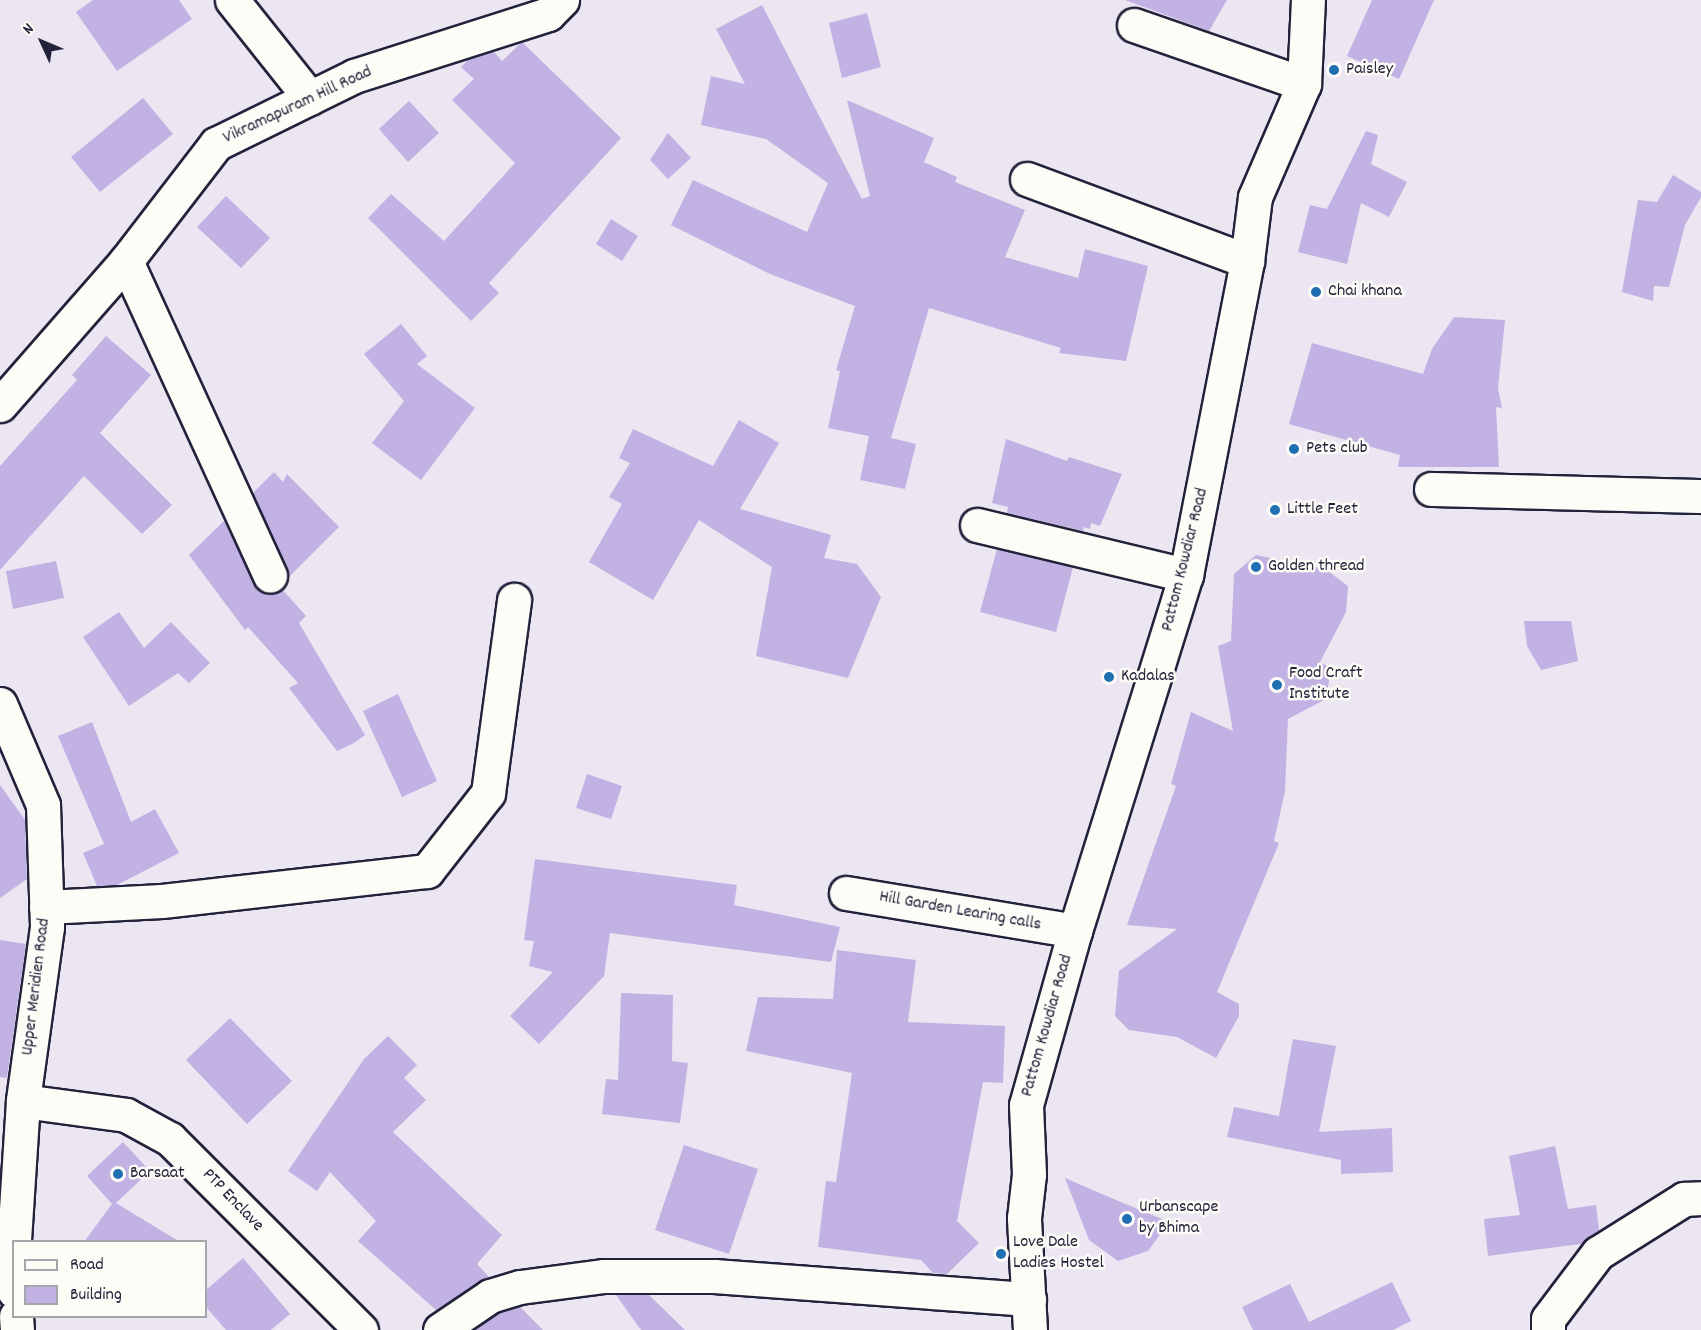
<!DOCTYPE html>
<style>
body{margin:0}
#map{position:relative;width:1701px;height:1330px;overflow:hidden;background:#ebe6f1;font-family:Dekko,sans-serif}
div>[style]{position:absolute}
.building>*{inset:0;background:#c1b2e3}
.roads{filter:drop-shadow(2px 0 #22223b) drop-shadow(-2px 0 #22223b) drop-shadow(0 2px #22223b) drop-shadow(0 -2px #22223b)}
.minor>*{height:33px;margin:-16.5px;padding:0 16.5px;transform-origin:16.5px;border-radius:16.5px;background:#fdfcf7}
.major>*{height:33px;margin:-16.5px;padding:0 16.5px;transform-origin:16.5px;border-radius:16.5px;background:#fdfcf7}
.dots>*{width:16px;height:16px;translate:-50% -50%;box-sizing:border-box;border:3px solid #fdfcf7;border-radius:50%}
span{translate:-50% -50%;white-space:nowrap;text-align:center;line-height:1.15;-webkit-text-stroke:5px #fdfcf7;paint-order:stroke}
.poi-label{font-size:18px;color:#22223b}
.left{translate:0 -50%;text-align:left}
.street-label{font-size:18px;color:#22223b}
.legend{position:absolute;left:12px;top:1240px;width:195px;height:78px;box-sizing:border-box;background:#fdfcf7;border:2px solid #a5a5ac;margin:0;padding:8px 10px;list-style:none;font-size:18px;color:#22223b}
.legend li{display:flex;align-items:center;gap:12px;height:30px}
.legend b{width:30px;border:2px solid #a5a5ac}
.north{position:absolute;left:12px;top:12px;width:60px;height:60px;-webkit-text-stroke:4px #fdfcf7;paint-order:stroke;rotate:314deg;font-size:16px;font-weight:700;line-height:24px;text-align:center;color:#22223b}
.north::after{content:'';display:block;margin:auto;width:21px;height:27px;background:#22223b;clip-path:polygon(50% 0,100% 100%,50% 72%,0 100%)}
</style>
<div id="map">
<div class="building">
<i style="clip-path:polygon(93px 0,179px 0,192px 19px,117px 71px,76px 12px)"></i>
<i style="clip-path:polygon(1125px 0,1227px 0,1209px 31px)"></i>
<i style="clip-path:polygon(1372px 0,1434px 0,1399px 79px,1347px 56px)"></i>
<i style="clip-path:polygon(762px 5px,862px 199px,870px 196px,847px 100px,934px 138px,924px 162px,957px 177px,955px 182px,1025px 210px,1005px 257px,1078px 278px,1085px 249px,1148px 266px,1126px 361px,1059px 353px,1061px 348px,929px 308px,891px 438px,916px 444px,905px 489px,860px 480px,869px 436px,828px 428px,840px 371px,836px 370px,855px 306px,770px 274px,671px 225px,693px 180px,807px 232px,828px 183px,766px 139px,701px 125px,711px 76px,745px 84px,716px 29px)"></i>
<i style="clip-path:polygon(867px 13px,881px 67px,842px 78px,829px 23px)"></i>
<i style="clip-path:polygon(522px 42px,621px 138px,489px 283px,499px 293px,471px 321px,368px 218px,391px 194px,444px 241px,515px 163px,452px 100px,474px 79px,461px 67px,469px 59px,493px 51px,502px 61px)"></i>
<i style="clip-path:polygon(143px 98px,173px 134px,100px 192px,71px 157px)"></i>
<i style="clip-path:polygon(409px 101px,439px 133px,408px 162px,379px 129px)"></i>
<i style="clip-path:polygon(1366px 131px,1378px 135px,1371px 164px,1407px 182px,1389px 217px,1361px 203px,1347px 264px,1298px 252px,1310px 205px,1327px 209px)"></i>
<i style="clip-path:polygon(668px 133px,691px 158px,668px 179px,650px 160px)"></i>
<i style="clip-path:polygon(1673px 175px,1701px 192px,1701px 197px,1685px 225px,1669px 287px,1654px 286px,1653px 301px,1622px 292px,1638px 200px,1657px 202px)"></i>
<i style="clip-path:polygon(226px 196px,270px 238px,241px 268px,197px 227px)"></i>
<i style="clip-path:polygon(611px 219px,638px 236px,622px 261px,596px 244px)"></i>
<i style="clip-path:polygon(1454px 317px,1505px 320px,1498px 388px,1502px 408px,1496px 407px,1499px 467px,1398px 467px,1400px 455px,1289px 424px,1312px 343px,1423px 374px,1432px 349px)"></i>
<i style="clip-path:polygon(401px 324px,427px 356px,417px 364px,475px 408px,421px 480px,372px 443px,404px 401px,364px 354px)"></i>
<i style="clip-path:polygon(106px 336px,151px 375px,100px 433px,172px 505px,142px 534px,84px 476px,0 570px,0 466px,77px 380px,72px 375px)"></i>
<i style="clip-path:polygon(739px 420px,779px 443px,740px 509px,831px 535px,824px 558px,857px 564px,881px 597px,848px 678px,756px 656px,772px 567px,699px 520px,653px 600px,589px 562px,622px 504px,609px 497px,630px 463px,619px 458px,633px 429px,713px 466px)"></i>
<i style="clip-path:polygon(1006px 439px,1067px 461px,1069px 457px,1122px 474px,1100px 526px,1091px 523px,1090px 529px,1084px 527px,1083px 531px,1007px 513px,1008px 507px,992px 503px)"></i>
<i style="clip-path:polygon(274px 472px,283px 482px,287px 474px,339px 527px,289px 577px,253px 493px)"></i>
<i style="clip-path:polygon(224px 521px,259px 591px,269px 595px,282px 589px,306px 616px,299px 623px,365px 735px,354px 743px,337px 751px,289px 688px,298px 683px,248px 627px,245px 630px,189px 555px)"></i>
<i style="clip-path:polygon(997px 549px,1073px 567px,1056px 632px,980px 612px)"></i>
<i style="clip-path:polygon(1256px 555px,1325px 569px,1348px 586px,1346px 612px,1320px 662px,1331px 668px,1326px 699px,1288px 719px,1285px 791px,1274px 841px,1279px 843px,1217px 992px,1239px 1004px,1239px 1016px,1216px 1058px,1177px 1037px,1129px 1030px,1115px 1016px,1119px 971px,1177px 929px,1127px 925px,1176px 786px,1171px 784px,1191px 712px,1233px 731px,1218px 646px,1231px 641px,1234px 574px)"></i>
<i style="clip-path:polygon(56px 561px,64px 598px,13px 609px,6px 571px)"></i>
<i style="clip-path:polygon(119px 612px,144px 648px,171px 622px,210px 663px,189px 683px,178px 673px,129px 706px,83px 637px)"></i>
<i style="clip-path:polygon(1524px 621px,1571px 621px,1578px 661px,1541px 670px,1527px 646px)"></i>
<i style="clip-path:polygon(398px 694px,437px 781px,402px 797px,363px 711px)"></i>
<i style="clip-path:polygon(92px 722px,131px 822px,155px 809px,179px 853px,117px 885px,97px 886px,83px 853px,104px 844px,58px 736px)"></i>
<i style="clip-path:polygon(587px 774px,622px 786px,611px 819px,576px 808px)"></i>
<i style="clip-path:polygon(0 785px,25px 820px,27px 879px,0 898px)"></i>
<i style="clip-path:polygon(535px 859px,737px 885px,734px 905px,840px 927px,831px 962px,610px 933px,604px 976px,539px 1044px,510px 1016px,553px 972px,529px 966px,534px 941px,524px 940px)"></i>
<i style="clip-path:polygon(0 940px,26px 944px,7px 1078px,0 1077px)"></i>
<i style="clip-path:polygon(837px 950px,916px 960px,908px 1022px,1005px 1026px,1003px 1083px,983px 1082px,957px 1221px,979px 1243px,947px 1274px,933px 1273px,921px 1260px,818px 1247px,826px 1181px,836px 1182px,852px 1073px,746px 1051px,758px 997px,833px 999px)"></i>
<i style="clip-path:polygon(621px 993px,673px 995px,672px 1061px,688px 1063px,680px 1123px,602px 1114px,606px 1079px,618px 1080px)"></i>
<i style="clip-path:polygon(230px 1018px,292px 1081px,247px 1124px,186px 1060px)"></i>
<i style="clip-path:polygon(388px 1036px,417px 1065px,404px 1078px,426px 1100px,393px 1132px,502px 1235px,477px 1264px,489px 1277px,436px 1310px,358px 1241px,376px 1221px,330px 1172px,317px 1191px,288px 1171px,364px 1059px)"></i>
<i style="clip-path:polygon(1293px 1039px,1336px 1046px,1319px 1132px,1392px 1128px,1393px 1172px,1341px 1174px,1341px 1160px,1227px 1137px,1234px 1107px,1279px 1116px)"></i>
<i style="clip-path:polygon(123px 1142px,150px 1171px,116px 1203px,180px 1242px,84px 1242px,112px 1204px,87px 1176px)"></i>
<i style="clip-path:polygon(684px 1145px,758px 1169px,729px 1254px,655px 1230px)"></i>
<i style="clip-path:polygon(1555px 1146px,1568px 1209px,1596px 1205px,1599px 1230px,1581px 1244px,1488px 1256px,1484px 1219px,1520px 1215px,1509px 1156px)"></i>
<i style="clip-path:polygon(1065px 1178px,1109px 1197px,1169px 1222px,1148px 1251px,1118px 1261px,1089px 1240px)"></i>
<i style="clip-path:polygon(243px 1258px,290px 1314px,271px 1330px,226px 1330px,206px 1307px,206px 1290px)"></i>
<i style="clip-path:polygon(1392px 1282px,1411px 1321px,1393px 1330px,1253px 1330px,1242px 1307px,1290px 1284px,1309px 1322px)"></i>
<i style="clip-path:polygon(616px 1295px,649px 1295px,685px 1330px,641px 1330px)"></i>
<i style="clip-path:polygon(520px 1307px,543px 1330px,473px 1330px,498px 1313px)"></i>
</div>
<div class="roads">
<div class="minor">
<i style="left:232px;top:0;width:125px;rotate:51.5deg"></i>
<i style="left:1134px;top:25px;width:180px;rotate:19.1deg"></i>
<i style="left:1027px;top:179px;width:235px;rotate:20.4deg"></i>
<i style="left:126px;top:261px;width:346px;rotate:65.4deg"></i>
<i style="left:0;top:405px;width:191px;rotate:-48.8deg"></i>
<i style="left:126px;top:261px;width:148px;rotate:-52.4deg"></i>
<i style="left:216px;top:144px;width:154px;rotate:-26.2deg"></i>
<i style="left:354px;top:76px;width:204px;rotate:-17.7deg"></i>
<i style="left:548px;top:14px;width:20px;rotate:-45deg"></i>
<i style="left:1431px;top:489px;width:270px;rotate:1.5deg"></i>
<i style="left:977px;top:525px;width:215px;rotate:13.5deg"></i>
<i style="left:0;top:704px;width:110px;rotate:66.9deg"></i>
<i style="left:43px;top:805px;width:122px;rotate:88.1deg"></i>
<i style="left:47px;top:927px;width:176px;rotate:97.9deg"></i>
<i style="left:23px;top:1101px;width:141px;rotate:93.7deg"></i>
<i style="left:846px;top:893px;width:232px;rotate:9.4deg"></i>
<i style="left:46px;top:907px;width:116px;rotate:-3deg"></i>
<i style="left:162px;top:901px;width:267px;rotate:-6.5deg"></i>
<i style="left:427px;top:871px;width:99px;rotate:-52deg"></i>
<i style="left:488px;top:793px;width:195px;rotate:-82.3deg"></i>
<i style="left:23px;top:1101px;width:104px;rotate:7.7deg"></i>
<i style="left:126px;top:1115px;width:50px;rotate:28.6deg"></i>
<i style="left:170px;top:1139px;width:270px;rotate:45deg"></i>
<i style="left:14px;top:1246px;width:45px;rotate:90deg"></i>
<i style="left:16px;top:1316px;width:14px;rotate:86deg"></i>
<i style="left:440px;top:1330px;width:60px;rotate:-34.2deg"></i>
<i style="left:490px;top:1296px;width:31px;rotate:-17deg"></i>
<i style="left:520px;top:1287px;width:85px;rotate:-7.5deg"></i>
<i style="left:604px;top:1276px;width:110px"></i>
<i style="left:714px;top:1276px;width:316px;rotate:4.2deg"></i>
<i style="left:1548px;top:1330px;width:11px;rotate:-90deg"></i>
<i style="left:1548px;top:1319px;width:83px;rotate:-52.9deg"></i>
<i style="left:1598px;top:1253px;width:102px;rotate:-32.1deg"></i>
<i style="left:1684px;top:1199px;width:17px;rotate:-3deg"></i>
</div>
<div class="major">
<i style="left:1030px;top:1330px;width:112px;rotate:-93.1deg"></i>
<i style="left:1024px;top:1218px;width:44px;rotate:-83.5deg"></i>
<i style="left:1029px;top:1174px;width:69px;rotate:-92.5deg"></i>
<i style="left:1026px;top:1105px;width:181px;rotate:-74.3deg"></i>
<i style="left:1075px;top:931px;width:373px;rotate:-72.7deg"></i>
<i style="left:1186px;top:575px;width:320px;rotate:-79deg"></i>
<i style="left:1247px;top:261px;width:64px;rotate:-82.9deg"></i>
<i style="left:1255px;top:197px;width:123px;rotate:-66.6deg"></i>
<i style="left:1304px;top:84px;width:84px;rotate:-87.3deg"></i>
</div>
</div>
<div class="dots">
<i style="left:1334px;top:70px;background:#1f6fb2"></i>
<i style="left:1316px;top:292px;background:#1f6fb2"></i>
<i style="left:1294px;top:449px;background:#1f6fb2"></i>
<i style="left:1275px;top:510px;background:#1f6fb2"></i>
<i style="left:1256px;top:567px;background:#1f6fb2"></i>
<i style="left:1109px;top:677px;background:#1f6fb2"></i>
<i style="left:1277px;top:685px;background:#1f6fb2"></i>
<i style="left:118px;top:1174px;background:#1f6fb2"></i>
<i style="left:1127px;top:1219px;background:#1f6fb2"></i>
<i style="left:1001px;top:1254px;background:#1f6fb2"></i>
</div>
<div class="poi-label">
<span class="left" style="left:1346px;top:70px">Paisley</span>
<span class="left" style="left:1328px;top:292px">Chai khana</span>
<span class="left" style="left:1306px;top:449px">Pets club</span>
<span class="left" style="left:1287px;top:510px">Little Feet</span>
<span class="left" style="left:1268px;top:567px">Golden thread</span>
<span class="left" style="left:1289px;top:685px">Food Craft<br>Institute</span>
<span class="left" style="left:1121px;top:677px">Kadalas</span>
<span class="left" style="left:130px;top:1174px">Barsaat</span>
<span class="left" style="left:1139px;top:1219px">Urbanscape<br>by Bhima</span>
<span class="left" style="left:1013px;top:1254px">Love Dale<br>Ladies Hostel</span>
</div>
<div class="street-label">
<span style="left:298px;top:106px;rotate:-25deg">Vikramapuram Hill Road</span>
<span style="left:1186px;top:560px;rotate:-76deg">Pattom Kowdiar Road</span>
<span style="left:960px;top:912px;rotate:10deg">Hill Garden Learing calls</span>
<span style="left:37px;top:987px;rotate:-83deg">Upper Meridien Road</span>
<span style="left:1048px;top:1026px;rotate:-74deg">Pattom Kowdiar Road</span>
<span style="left:232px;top:1201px;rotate:46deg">PTP Enclave</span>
</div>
<ul class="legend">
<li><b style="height:8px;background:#fdfcf7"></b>Road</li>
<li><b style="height:16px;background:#c1b2e3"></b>Building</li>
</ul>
<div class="north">N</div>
</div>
